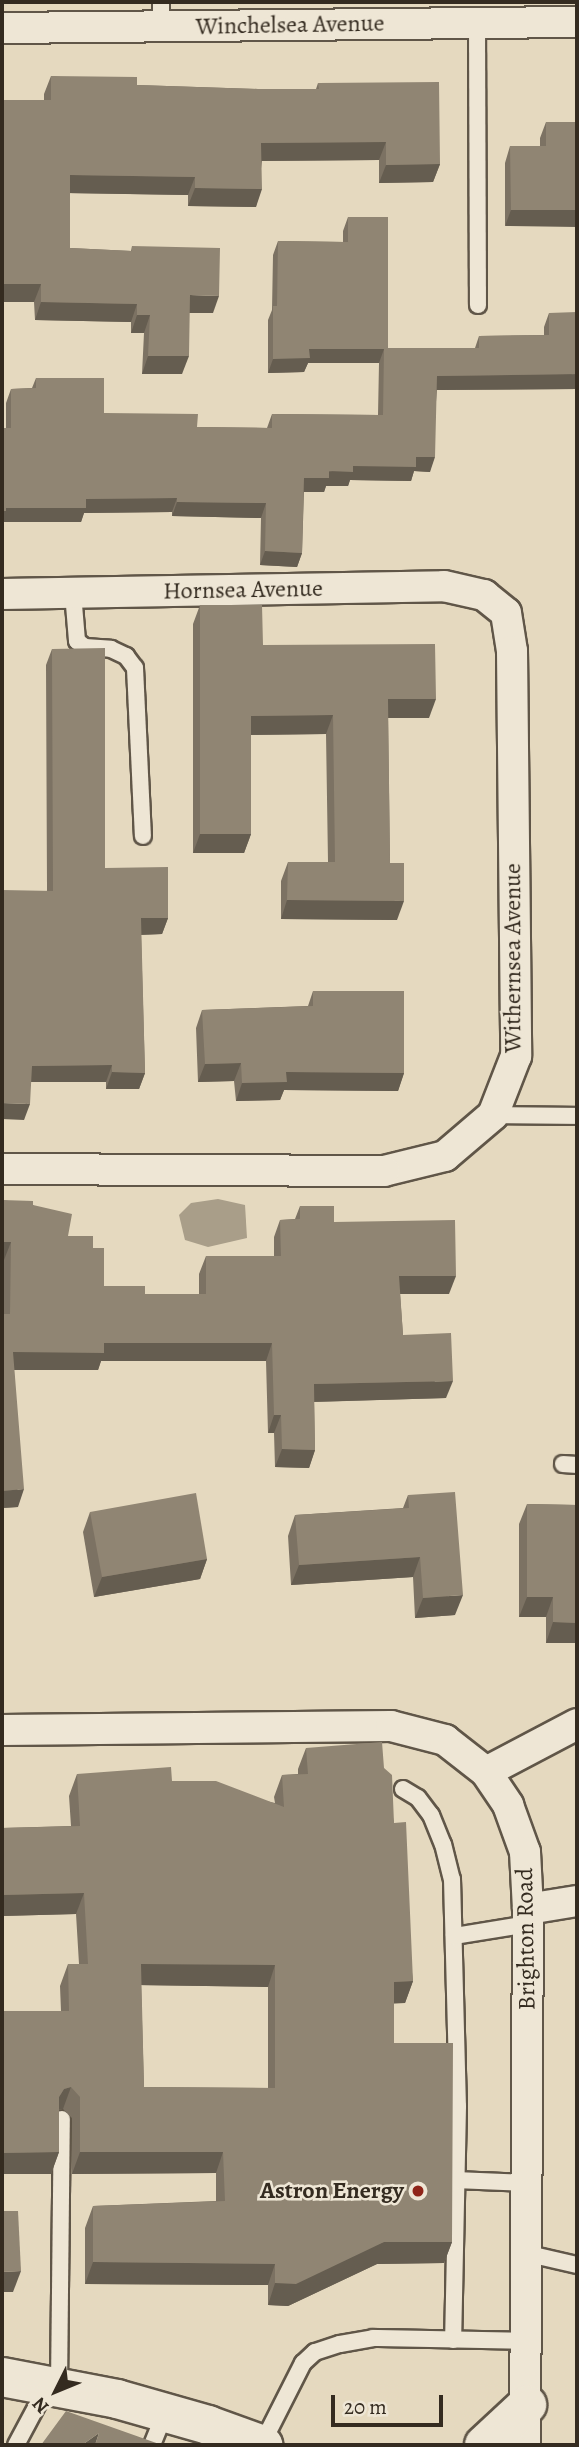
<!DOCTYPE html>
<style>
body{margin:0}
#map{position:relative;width:579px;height:2447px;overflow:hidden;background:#e5d9bf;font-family:Alegreya,serif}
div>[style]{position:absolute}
.water>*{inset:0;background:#a99e89}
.roads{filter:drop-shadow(2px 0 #605648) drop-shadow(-2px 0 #605648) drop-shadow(0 2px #605648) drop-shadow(0 -2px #605648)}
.service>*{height:16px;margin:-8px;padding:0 8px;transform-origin:8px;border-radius:8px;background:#eee6d5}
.minor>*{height:30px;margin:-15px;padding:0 15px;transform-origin:15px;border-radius:15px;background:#eee6d5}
.secondary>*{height:38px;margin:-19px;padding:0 19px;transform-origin:19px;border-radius:19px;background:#eee6d5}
.wall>*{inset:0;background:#7c7263}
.shaded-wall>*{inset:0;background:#655d50}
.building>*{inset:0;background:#908573}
.dots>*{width:19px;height:19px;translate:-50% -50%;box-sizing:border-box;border:4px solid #eee6d5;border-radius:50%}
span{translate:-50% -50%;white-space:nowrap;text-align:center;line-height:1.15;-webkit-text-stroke:5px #eee6d5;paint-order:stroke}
.street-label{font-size:24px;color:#342b20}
.poi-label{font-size:24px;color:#342b20;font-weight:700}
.right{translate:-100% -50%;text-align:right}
.frame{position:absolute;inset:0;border:4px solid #342b20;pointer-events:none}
.north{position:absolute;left:21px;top:2356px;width:70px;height:70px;-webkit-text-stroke:5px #eee6d5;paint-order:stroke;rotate:227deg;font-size:19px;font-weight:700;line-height:28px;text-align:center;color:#342b20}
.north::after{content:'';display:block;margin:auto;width:24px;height:32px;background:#342b20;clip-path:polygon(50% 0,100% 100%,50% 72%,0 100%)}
.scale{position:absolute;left:331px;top:2395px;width:112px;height:32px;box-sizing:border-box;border:4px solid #342b20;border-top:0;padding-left:9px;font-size:21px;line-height:24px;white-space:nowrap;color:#342b20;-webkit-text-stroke:5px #eee6d5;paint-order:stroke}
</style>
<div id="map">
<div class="water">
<i style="clip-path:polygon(218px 1199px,245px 1205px,247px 1238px,208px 1247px,185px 1240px,179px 1215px,191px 1203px)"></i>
</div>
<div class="roads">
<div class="service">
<i style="left:161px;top:2px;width:25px;rotate:90deg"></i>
<i style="left:477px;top:24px;width:281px;rotate:89.8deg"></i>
<i style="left:73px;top:593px;width:48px;rotate:85.2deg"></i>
<i style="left:77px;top:641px;width:10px;rotate:37deg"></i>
<i style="left:85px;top:647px;width:26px;rotate:4deg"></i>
<i style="left:111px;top:649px;width:17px;rotate:25deg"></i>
<i style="left:126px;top:656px;width:15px;rotate:53deg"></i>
<i style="left:135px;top:668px;width:168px;rotate:87.3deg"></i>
<i style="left:493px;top:1115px;width:84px;rotate:0.7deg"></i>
<i style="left:563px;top:1464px;width:14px;rotate:4deg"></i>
<i style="left:403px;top:1789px;width:17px;rotate:31deg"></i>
<i style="left:418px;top:1798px;width:21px;rotate:53deg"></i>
<i style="left:431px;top:1815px;width:31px;rotate:68deg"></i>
<i style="left:443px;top:1844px;width:36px;rotate:76deg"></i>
<i style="left:452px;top:1879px;width:227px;rotate:88.5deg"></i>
<i style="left:458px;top:2106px;width:234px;rotate:91.2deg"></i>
<i style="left:454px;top:1936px;width:75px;rotate:-9.2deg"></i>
<i style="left:457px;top:2180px;width:69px;rotate:2.5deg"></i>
<i style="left:525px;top:2253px;width:53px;rotate:13deg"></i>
<i style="left:59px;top:2387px;width:268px;rotate:-89.4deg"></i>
<i style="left:262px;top:2444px;width:91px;rotate:-63.2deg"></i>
<i style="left:303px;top:2363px;width:16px;rotate:-43deg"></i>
<i style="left:315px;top:2352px;width:26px;rotate:-18deg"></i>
<i style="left:340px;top:2344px;width:34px;rotate:-10deg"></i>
<i style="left:373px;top:2338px;width:153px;rotate:1.1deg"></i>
<i style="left:16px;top:2445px;width:68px;rotate:-61.9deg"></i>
<i style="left:152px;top:2445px;width:35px;rotate:-68deg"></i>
</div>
<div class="minor">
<i style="left:2px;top:28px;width:575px;rotate:-0.6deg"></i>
<i style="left:2px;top:594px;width:442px;rotate:-1deg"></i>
<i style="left:444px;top:586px;width:41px;rotate:12.7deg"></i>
<i style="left:484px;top:595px;width:28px;rotate:39deg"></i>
<i style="left:506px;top:613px;width:38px;rotate:81deg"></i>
<i style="left:512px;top:651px;width:405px;rotate:89.4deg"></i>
<i style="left:516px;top:1056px;width:63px;rotate:111.3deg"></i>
<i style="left:493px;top:1115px;width:63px;rotate:139.5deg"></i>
<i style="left:445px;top:1156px;width:63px;rotate:166.2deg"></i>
<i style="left:384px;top:1171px;width:382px;rotate:-179.7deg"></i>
<i style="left:2px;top:1730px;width:389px;rotate:-0.6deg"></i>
<i style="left:391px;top:1726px;width:56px;rotate:14.5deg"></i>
<i style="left:445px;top:1740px;width:52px;rotate:38deg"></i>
<i style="left:486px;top:1772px;width:40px;rotate:56deg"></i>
<i style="left:508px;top:1805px;width:50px;rotate:70.1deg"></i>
<i style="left:525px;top:1852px;width:57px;rotate:87deg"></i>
<i style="left:528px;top:1909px;width:536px;rotate:90.32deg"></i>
<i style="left:486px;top:1772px;width:103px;rotate:-27.8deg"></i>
<i style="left:528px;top:1909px;width:50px;rotate:-9.3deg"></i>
</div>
<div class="secondary">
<i style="left:2px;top:2377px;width:117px;rotate:10.8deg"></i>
<i style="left:117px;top:2399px;width:95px;rotate:15.9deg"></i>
<i style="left:208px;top:2425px;width:59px;rotate:20deg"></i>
<i style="left:484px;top:2445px;width:59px;rotate:-42.9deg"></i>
</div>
</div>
<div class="wall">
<i style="clip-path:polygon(51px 76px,137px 85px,258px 89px,316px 89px,318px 83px,440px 164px,433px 182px,379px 183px,379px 160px,262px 161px,256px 207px,188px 206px,188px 195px,70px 193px,70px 248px,131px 251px,132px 246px,213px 313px,189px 313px,182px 374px,142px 374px,144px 333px,131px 333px,131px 322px,35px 320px,34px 302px,2px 302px,2px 100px,44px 100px,44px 94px)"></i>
<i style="clip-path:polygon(546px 122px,577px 122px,505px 226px,505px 163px,510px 146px,540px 146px,540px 138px)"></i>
<i style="clip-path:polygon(348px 217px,388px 348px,475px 348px,479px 336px,544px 335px,544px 327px,549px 313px,577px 389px,437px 390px,430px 472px,414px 471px,411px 481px,350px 480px,348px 486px,326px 486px,324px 492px,304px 492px,302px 553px,297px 567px,260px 565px,261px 518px,172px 516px,172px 512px,84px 513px,81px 522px,2px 522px,6px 428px,6px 403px,11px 389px,32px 388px,36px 378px,104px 413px,197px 427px,267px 428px,272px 414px,378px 415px,379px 363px,308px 363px,304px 372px,268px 373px,268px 320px,272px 310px,273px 255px,278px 241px,343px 242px,343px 231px)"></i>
<i style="clip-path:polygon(200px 605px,263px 645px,429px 718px,388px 718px,390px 863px,397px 920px,281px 919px,281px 881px,288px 862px,328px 862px,326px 734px,251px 735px,251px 834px,244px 853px,193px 853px,193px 624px)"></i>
<i style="clip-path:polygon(52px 649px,105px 868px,168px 918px,162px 934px,141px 935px,145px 1073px,139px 1089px,106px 1089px,106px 1082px,31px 1082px,24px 1120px,47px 890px,46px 665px)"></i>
<i style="clip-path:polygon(313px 991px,404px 1073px,398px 1091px,284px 1090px,280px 1100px,236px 1101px,234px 1081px,198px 1082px,196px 1028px,202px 1010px,308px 1006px)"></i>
<i style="clip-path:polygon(2px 1200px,33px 1205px,68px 1236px,93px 1248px,104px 1286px,145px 1294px,199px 1294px,199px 1274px,206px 1256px,274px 1256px,274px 1237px,280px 1220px,295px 1219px,300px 1206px,334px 1222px,449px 1294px,400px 1294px,403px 1335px,446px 1398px,314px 1402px,315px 1450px,309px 1468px,275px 1467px,274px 1433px,268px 1433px,266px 1361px,101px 1361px,98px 1370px,14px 1370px,18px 1507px,2px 1508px,2px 1314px,4px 1314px,4px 1260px)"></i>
<i style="clip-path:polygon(408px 1495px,455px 1615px,415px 1618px,413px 1577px,291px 1585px,288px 1536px,295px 1515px,403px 1508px)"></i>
<i style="clip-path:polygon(527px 1504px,577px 1505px,577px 1643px,546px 1643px,546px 1617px,519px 1617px,519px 1524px)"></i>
<i style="clip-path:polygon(90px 1512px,207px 1559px,200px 1579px,94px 1597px,83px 1532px)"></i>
<i style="clip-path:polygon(evenodd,306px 1748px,384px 1768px,394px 1823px,413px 1981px,405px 2003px,394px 2003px,394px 2043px,452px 2242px,444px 2263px,377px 2264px,288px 2306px,268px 2305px,268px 2285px,85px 2284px,85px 2228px,93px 2206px,216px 2201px,216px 2173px,72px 2174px,72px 2118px,63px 2109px,59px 2110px,59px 2152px,51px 2174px,2px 2174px,2px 2011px,61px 2011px,60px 1986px,68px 1964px,79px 1964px,76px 1914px,2px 1916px,2px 1828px,71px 1826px,69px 1796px,77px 1774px,172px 1781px,275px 1803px,274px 1797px,282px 1775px,298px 1774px,298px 1769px,306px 1748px,141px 1985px,268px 1987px,268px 2088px,144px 2087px,141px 1985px)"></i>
</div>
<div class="shaded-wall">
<i style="clip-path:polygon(386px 142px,379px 160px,255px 161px,261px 143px)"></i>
<i style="clip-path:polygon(440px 164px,433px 182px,379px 183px,386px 165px)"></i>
<i style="clip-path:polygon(70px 175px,195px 177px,188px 195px,63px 193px)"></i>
<i style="clip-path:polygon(195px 188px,262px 189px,256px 207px,188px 206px)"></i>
<i style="clip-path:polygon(511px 210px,577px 210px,577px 227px,505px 226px)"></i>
<i style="clip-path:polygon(2px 284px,41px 284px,34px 302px,2px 302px)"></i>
<i style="clip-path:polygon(190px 295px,219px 296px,213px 313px,183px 313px)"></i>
<i style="clip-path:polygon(41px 302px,137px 304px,131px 322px,35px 320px)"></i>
<i style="clip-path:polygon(137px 315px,150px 315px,144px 333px,131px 333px)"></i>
<i style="clip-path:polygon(309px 349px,384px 349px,379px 363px,308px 363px,304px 372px,268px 373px,273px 359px)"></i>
<i style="clip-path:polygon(148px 356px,189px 356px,182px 374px,142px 374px)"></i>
<i style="clip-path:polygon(577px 374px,577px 389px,432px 390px,437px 376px)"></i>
<i style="clip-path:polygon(416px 457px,435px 457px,430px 472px,414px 471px,411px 481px,350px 480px,348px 486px,326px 486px,324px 492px,299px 492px,304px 478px,353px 466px)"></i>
<i style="clip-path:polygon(177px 498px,172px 512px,84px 513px,81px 522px,2px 522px,2px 511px,6px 508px,86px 499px)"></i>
<i style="clip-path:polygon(177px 502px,266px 503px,261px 518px,172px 516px)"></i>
<i style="clip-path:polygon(265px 551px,302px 553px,297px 567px,260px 565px)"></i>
<i style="clip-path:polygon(388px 699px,436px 699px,429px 718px,381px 718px)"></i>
<i style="clip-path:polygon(333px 715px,326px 734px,244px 735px,251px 716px)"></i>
<i style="clip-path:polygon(200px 834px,251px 834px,244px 853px,193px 853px)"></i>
<i style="clip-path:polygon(287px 900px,404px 901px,397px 920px,281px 919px)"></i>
<i style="clip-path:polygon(141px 918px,168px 918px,162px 934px,135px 935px)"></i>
<i style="clip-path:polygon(241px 1063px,234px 1081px,198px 1082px,205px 1064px)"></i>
<i style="clip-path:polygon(112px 1065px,106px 1082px,26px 1082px,32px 1066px)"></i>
<i style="clip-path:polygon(112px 1072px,145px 1073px,139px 1089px,106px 1089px)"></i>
<i style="clip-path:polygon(286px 1072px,404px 1073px,398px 1091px,284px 1090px,280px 1100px,236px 1101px,242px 1083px)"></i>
<i style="clip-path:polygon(2px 1103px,30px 1104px,24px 1120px,2px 1119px)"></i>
<i style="clip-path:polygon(2px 1242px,11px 1242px,4px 1260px,2px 1260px)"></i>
<i style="clip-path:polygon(399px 1276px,456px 1276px,449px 1294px,393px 1294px)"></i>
<i style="clip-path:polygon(104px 1343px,272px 1343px,266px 1361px,101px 1361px,98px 1370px,6px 1370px,13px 1352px)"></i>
<i style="clip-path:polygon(453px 1381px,446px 1398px,308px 1402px,314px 1384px)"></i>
<i style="clip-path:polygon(274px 1415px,281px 1415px,274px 1433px,268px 1433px)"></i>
<i style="clip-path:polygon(282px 1449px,315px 1450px,309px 1468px,275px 1467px)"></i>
<i style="clip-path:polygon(24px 1489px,18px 1507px,2px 1508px,2px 1491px)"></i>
<i style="clip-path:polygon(420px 1557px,413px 1577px,291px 1585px,299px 1565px)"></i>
<i style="clip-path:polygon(207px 1559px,200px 1579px,94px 1597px,102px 1577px)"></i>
<i style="clip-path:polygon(463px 1595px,455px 1615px,415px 1618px,423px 1598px)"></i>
<i style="clip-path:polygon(527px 1597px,553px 1597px,546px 1617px,519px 1617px)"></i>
<i style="clip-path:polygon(553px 1622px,577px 1623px,577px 1643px,546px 1643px)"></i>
<i style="clip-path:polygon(84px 1893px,76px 1914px,2px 1916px,2px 1895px)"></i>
<i style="clip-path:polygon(141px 1964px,275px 1965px,268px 1987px,133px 1985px)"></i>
<i style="clip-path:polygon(413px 1981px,405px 2003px,386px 2004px,394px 1982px)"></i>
<i style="clip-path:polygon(71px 2087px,63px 2109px,56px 2110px,59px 2097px,64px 2089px)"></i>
<i style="clip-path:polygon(59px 2152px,51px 2174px,2px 2174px,2px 2153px)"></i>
<i style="clip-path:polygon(80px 2152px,223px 2152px,216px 2173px,72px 2174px)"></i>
<i style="clip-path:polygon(384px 2242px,452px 2242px,444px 2263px,377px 2264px,288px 2306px,268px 2305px,275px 2283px)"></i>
<i style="clip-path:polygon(93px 2262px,275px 2264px,268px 2285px,85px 2284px)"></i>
<i style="clip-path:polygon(21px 2271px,13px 2292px,2px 2292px,2px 2272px)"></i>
<i style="clip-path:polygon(99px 2433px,95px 2445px,82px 2445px)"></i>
</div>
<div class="building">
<i style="clip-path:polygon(51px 76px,137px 77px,137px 85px,258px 89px,319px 89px,318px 83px,439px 82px,440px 164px,386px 165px,386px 142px,261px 143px,262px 189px,195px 188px,195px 177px,70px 175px,70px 248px,132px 251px,132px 246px,220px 248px,219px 296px,190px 295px,189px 356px,148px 356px,150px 315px,137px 315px,137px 304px,41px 302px,41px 284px,2px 284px,2px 100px,51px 100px)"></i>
<i style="clip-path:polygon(546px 122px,577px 122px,577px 210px,511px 210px,510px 146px,546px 146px)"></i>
<i style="clip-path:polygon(348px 217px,388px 217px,388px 348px,479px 348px,479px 336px,549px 335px,549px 313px,577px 312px,577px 374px,437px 376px,435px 457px,416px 457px,416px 467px,353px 466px,353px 472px,329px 471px,329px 478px,304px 478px,302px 553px,265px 551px,266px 503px,177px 502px,177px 498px,86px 499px,86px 508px,6px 508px,6px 511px,2px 511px,2px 428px,11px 428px,11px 389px,36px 388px,36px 378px,104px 378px,104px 413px,198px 414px,197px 427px,272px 428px,272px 414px,383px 415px,384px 349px,309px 349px,310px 358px,273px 359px,273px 306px,277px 306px,278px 241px,348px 242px)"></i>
<i style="clip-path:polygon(200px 605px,262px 605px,263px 645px,435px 644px,436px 699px,388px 699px,390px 863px,404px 863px,404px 901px,287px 900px,288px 862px,335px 862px,333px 715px,251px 716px,251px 834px,200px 834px)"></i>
<i style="clip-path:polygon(105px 648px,105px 868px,168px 867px,168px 918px,141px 918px,145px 1073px,112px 1072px,112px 1065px,32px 1066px,30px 1104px,2px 1103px,2px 890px,53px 891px,52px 649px)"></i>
<i style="clip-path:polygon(313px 991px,404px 991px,404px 1073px,286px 1072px,287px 1082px,242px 1083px,241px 1063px,205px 1064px,202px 1010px,313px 1006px)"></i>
<i style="clip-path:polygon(2px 1200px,33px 1201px,33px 1205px,72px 1214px,68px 1236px,93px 1236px,93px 1248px,104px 1248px,104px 1286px,145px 1286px,145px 1294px,206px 1294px,206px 1256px,281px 1256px,280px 1220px,300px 1219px,300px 1206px,334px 1206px,334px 1222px,455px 1220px,456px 1276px,399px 1276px,403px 1335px,451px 1333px,453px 1381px,314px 1384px,315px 1450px,282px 1449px,281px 1415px,274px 1415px,272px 1343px,104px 1343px,104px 1353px,13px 1352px,24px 1489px,2px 1491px,2px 1314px,10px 1314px,11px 1242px,2px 1242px)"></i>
<i style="clip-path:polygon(455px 1492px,463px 1595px,423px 1598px,420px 1557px,299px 1565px,295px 1515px,409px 1508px,408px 1495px)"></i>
<i style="clip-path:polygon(196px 1493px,207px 1559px,102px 1577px,90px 1512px)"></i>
<i style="clip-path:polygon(527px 1504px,577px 1505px,577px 1623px,553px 1622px,553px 1597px,527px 1597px)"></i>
<i style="clip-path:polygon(evenodd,382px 1742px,384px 1768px,392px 1775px,394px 1823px,406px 1822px,413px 1981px,394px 1982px,394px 2043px,453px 2043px,452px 2242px,384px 2242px,296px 2284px,275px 2283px,275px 2264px,93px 2262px,93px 2206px,225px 2201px,223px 2152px,80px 2152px,80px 2097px,71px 2087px,64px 2089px,59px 2097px,59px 2152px,2px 2153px,2px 2011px,69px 2011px,68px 1964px,88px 1964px,84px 1893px,2px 1895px,2px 1828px,80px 1826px,77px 1774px,171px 1767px,172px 1781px,216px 1781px,284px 1807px,282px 1775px,308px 1774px,306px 1748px,382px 1742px,141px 1964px,275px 1965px,275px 2088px,144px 2087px,141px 1964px)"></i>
<i style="clip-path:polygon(2px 2211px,18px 2211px,21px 2271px,2px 2272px)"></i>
<i style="clip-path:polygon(66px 2411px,162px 2445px,95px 2445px,99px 2433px,82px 2445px,41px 2445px)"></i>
</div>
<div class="dots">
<i style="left:418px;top:2191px;background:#8f2418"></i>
</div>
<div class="street-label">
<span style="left:290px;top:25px;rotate:-1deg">Winchelsea Avenue</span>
<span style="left:243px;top:590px;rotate:-1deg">Hornsea Avenue</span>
<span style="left:513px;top:958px;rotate:-90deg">Withernsea Avenue</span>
<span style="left:526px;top:1939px;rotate:-91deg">Brighton Road</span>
</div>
<div class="poi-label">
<span class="right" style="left:404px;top:2191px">Astron Energy</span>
</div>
<div class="frame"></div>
<div class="north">N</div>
<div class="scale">20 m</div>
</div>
